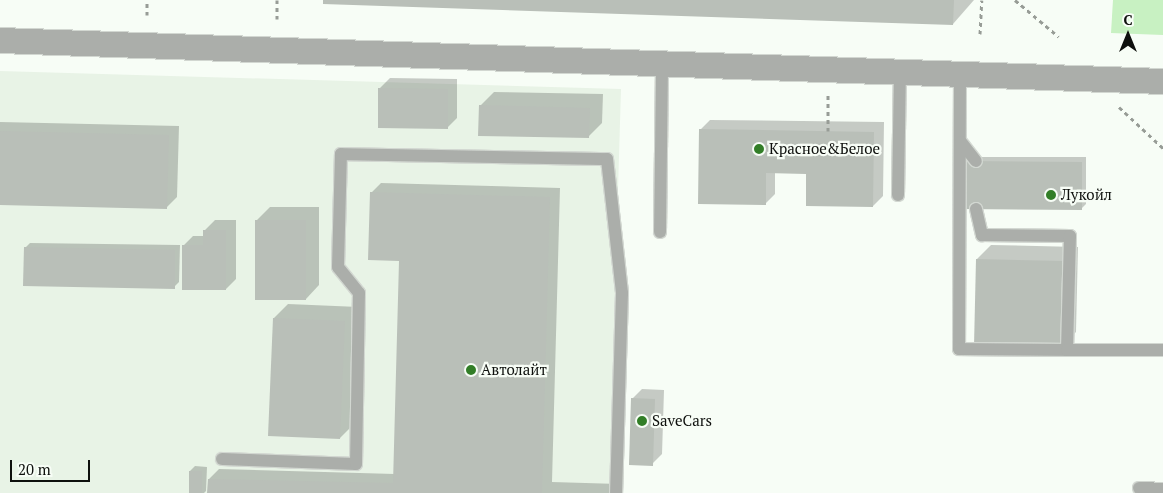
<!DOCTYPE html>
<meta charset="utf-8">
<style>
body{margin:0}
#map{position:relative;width:1163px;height:493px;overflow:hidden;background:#f7fdf6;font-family:"PT Serif",serif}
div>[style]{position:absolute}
.built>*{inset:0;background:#e8f3e6}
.green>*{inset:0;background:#c8f1c2}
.shadow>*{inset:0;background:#0003}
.building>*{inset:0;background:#b9bfb8}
.path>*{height:3px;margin-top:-1.5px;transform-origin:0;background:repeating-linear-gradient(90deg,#979c96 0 4px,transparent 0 8px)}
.roads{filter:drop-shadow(1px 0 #d2d7d1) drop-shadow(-1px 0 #d2d7d1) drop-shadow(0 1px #d2d7d1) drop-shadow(0 -1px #d2d7d1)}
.lane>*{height:12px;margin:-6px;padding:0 6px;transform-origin:6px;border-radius:6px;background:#abaeaa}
.street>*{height:25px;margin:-12.5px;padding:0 12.5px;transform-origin:12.5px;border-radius:12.5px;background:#abaeaa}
.dots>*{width:14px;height:14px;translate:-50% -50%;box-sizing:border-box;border:2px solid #f7fdf6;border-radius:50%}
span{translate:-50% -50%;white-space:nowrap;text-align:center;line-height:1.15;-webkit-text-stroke:4.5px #f7fdf6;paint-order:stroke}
.poi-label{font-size:15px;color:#0e100d}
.left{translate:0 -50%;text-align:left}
.north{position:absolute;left:1103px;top:10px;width:50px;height:50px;-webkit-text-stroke:4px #f7fdf6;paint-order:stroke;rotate:0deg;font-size:14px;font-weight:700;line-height:20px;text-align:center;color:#0e100d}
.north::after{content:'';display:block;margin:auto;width:18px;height:22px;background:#0e100d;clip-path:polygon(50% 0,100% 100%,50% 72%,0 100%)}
.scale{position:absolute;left:10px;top:460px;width:80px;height:22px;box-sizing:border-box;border:2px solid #0e100d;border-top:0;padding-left:6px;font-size:15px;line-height:18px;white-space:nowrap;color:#0e100d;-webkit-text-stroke:4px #f7fdf6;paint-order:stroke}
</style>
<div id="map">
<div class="built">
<i style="clip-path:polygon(0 71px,621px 89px,609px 493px,0 493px)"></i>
</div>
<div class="green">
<i style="clip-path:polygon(1113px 0,1163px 0,1163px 35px,1111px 33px)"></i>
</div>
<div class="shadow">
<i style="clip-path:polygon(324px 0,974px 0,953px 24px)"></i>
<i style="clip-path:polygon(390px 78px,457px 79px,457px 118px,447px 128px,380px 88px)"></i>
<i style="clip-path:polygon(494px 92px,603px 94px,602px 123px,588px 137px,480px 106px)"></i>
<i style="clip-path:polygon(710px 120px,884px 122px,883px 196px,873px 206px,808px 173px,775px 172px,775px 194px,765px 204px,700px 130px)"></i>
<i style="clip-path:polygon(0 122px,179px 126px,177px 197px,167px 207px,0 204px)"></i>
<i style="clip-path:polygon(972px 157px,1086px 157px,1086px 204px,1081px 209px,967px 162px)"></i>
<i style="clip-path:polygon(381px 183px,560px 188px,552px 482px,619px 484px,618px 493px,209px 493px,209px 479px,219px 469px,395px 474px,400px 259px,371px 193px)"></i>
<i style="clip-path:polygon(270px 207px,319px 207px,319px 285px,306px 299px,256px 221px)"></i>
<i style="clip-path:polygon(215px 220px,236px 220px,236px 279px,226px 289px,183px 246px,193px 236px,205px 236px,205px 230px)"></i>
<i style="clip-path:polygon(30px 243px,180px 245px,179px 282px,174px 287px,25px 248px)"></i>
<i style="clip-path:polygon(991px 245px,1078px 247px,1076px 332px,1062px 346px,977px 259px)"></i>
<i style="clip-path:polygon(288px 304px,359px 307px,354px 424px,340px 438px,274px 318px)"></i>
<i style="clip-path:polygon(642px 389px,664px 390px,662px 454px,652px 464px,632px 399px)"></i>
<i style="clip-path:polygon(195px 466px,207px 467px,206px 491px,204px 493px,190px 493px,190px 471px)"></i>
</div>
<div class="building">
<i style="clip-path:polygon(323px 0,954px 0,953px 25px,323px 4px)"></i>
<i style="clip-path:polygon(378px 88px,448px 89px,448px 129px,378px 128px)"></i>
<i style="clip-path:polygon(479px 105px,590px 108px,589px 138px,478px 136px)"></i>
<i style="clip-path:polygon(699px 129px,874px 132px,873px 207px,806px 206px,806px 174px,766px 173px,766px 205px,698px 204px)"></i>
<i style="clip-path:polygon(0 131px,169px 135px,167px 209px,0 205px)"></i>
<i style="clip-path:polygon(966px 161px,1082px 162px,1082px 210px,963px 209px)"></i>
<i style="clip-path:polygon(370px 192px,550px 197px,542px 493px,207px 493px,208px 479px,393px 483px,399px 261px,368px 260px)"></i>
<i style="clip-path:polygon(255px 220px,306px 220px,306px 300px,255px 300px)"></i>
<i style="clip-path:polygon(203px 230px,226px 230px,226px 290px,182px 290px,182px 245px,203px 245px)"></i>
<i style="clip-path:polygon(24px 247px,175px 250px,175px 289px,23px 286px)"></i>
<i style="clip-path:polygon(976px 259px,1064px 261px,1063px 347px,974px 346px)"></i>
<i style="clip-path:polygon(273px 318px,345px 321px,340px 439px,268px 436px)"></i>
<i style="clip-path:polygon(631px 398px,655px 399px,653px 466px,629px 465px)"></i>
<i style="clip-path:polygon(189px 471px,202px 471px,202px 493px,189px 493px)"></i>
</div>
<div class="path">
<i style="left:1015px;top:0;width:57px;rotate:40.1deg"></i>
<i style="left:147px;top:15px;width:15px;rotate:-90deg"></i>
<i style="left:277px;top:19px;width:19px;rotate:-90deg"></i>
<i style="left:980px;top:34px;width:34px;rotate:-87deg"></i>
<i style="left:1119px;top:107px;width:60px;rotate:43deg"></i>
<i style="left:828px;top:131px;width:37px;rotate:-90deg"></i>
</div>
<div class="roads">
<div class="lane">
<i style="left:960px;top:73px;width:276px;rotate:90.2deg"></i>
<i style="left:959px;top:349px;width:108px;rotate:0.5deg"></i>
<i style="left:961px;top:142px;width:24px;rotate:52deg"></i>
<i style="left:898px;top:195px;width:124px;rotate:-89.1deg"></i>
<i style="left:976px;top:209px;width:27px;rotate:77deg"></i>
<i style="left:982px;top:235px;width:88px;rotate:0.7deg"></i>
<i style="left:1070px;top:236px;width:114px;rotate:91.5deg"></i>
<i style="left:1067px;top:350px;width:96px"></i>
<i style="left:660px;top:232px;width:169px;rotate:-89.3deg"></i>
<i style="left:222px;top:459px;width:134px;rotate:2.1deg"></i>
<i style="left:356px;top:464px;width:171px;rotate:-89deg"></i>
<i style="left:359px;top:293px;width:33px;rotate:-129deg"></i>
<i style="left:338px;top:267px;width:113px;rotate:-88.5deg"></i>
<i style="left:341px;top:154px;width:266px;rotate:1.1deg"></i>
<i style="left:607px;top:159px;width:135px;rotate:83.6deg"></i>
<i style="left:622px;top:293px;width:200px;rotate:91.7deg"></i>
<i style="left:1139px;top:488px;width:24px;rotate:2deg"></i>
</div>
<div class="street">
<i style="left:0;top:40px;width:1164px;rotate:2.02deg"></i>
</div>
</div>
<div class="dots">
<i style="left:759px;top:149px;background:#327e27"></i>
<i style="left:1051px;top:195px;background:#327e27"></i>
<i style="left:471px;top:370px;background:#327e27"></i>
<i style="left:642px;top:421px;background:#327e27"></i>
</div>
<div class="poi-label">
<span class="left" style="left:769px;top:149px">Красное&amp;Белое</span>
<span class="left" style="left:1061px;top:195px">Лукойл</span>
<span class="left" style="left:481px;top:370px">Автолайт</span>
<span class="left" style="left:652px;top:421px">SaveCars</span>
</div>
<div class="north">С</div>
<div class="scale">20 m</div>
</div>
